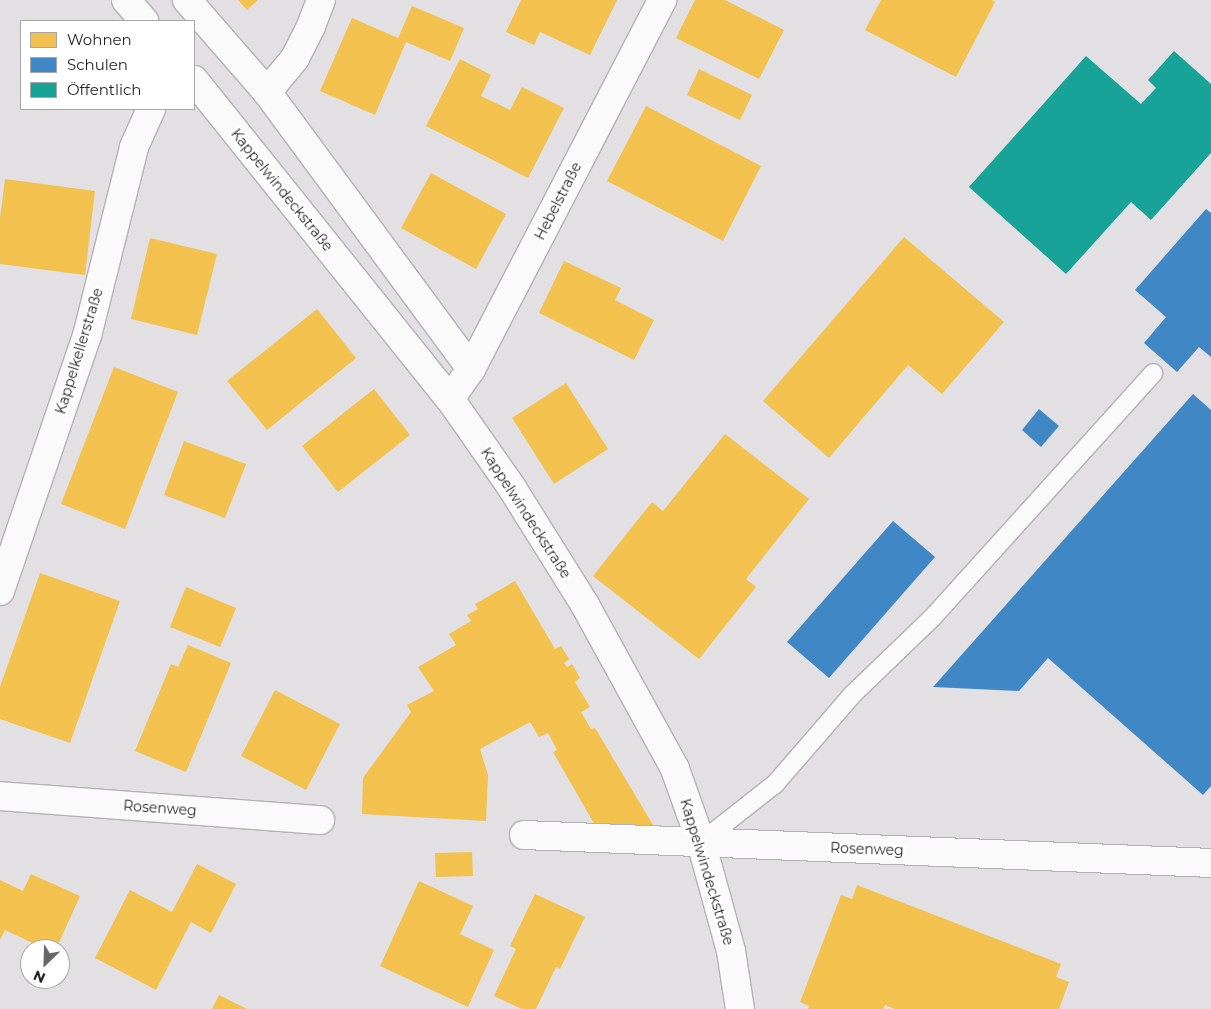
<!DOCTYPE html>
<meta charset="utf-8">
<style>
body{margin:0}
#map{position:relative;width:1211px;height:1009px;overflow:hidden;background:#e3e0e4;font-family:Montserrat,sans-serif}
div>[style]{position:absolute}
.homes>*{inset:0;background:#f2c14e}
.schools>*{inset:0;background:#3f88c5}
.public>*{inset:0;background:#17a398}
.roads{filter:drop-shadow(1px 0 #b4b1b5) drop-shadow(-1px 0 #b4b1b5) drop-shadow(0 1px #b4b1b5) drop-shadow(0 -1px #b4b1b5)}
.lane>*{height:18px;margin:-9px;padding:0 9px;transform-origin:9px;border-radius:9px;background:#fbfafb}
.street>*{height:28px;margin:-14px;padding:0 14px;transform-origin:14px;border-radius:14px;background:#fbfafb}
.secondary>*{height:28px;margin:-14px;padding:0 14px;transform-origin:14px;border-radius:14px;background:#fbfafb}
span{translate:-50% -50%;white-space:nowrap;text-align:center;line-height:1.15;-webkit-text-stroke:5px #fff;paint-order:stroke}
.street-label{font-size:14px;color:#272427}
.legend{position:absolute;left:20px;top:20px;width:175px;height:90px;box-sizing:border-box;background:#fff;border:1px solid #a9a7a9;margin:0;padding:6px 9px;list-style:none;font-size:15px;color:#272427}
.legend li{display:flex;align-items:center;gap:10px;height:25px}
.legend b{width:25px;border:1px solid #a9a7a9}
.north{position:absolute;left:20px;top:939px;width:50px;height:50px;box-sizing:border-box;background:#fff;border:1px solid #a9a7a9;border-radius:50%;rotate:204deg;font-size:14px;font-weight:700;line-height:20px;text-align:center;color:#272427}
.north::after{content:'';display:block;margin:auto;width:18px;height:22px;background:#696669;clip-path:polygon(50% 0,100% 100%,50% 72%,0 100%)}
</style>
<div id="map">
<div class="homes">
<i style="clip-path:polygon(238px 0,258px 0,247px 10px)"></i>
<i style="clip-path:polygon(521px 0,617px 0,590px 55px,540px 32px,534px 45px,506px 32px)"></i>
<i style="clip-path:polygon(695px 0,725px 0,784px 30px,759px 79px,676px 38px)"></i>
<i style="clip-path:polygon(881px 0,992px 0,995px 2px,956px 77px,865px 30px)"></i>
<i style="clip-path:polygon(412px 6px,464px 28px,450px 61px,406px 42px,375px 115px,320px 91px,352px 18px,398px 38px)"></i>
<i style="clip-path:polygon(460px 59px,491px 75px,481px 96px,510px 110px,522px 87px,564px 108px,528px 178px,426px 126px)"></i>
<i style="clip-path:polygon(699px 69px,752px 95px,740px 120px,687px 95px)"></i>
<i style="clip-path:polygon(646px 106px,761px 166px,723px 241px,607px 181px)"></i>
<i style="clip-path:polygon(431px 173px,506px 214px,476px 269px,401px 228px)"></i>
<i style="clip-path:polygon(5px 179px,95px 191px,85px 275px,0 264px,0 218px)"></i>
<i style="clip-path:polygon(904px 237px,1004px 322px,942px 394px,908px 365px,829px 458px,763px 401px)"></i>
<i style="clip-path:polygon(150px 238px,217px 254px,197px 335px,131px 319px)"></i>
<i style="clip-path:polygon(564px 261px,621px 288px,615px 300px,654px 320px,634px 360px,539px 313px)"></i>
<i style="clip-path:polygon(317px 309px,356px 358px,267px 430px,227px 381px)"></i>
<i style="clip-path:polygon(114px 367px,178px 392px,125px 529px,61px 504px)"></i>
<i style="clip-path:polygon(566px 383px,608px 449px,554px 484px,512px 418px)"></i>
<i style="clip-path:polygon(374px 389px,410px 435px,338px 492px,302px 446px)"></i>
<i style="clip-path:polygon(725px 434px,809px 499px,746px 579px,756px 587px,699px 659px,593px 576px,652px 502px,663px 511px)"></i>
<i style="clip-path:polygon(184px 441px,246px 464px,225px 518px,164px 495px)"></i>
<i style="clip-path:polygon(40px 573px,120px 601px,70px 743px,0 719px,0 687px)"></i>
<i style="clip-path:polygon(515px 581px,555px 649px,561px 646px,569px 659px,564px 663px,567px 667px,572px 664px,580px 678px,575px 682px,590px 707px,581px 712px,591px 729px,595px 728px,656px 830px,596px 827px,553px 752px,557px 750px,548px 733px,539px 737px,530px 722px,480px 749px,488px 775px,486px 821px,362px 814px,363px 778px,411px 712px,407px 705px,434px 691px,418px 667px,456px 645px,449px 634px,471px 621px,467px 615px,478px 609px,475px 604px)"></i>
<i style="clip-path:polygon(186px 587px,236px 608px,220px 647px,170px 627px)"></i>
<i style="clip-path:polygon(188px 645px,231px 663px,186px 772px,135px 751px,171px 664px,178px 667px)"></i>
<i style="clip-path:polygon(275px 690px,340px 724px,306px 790px,241px 756px)"></i>
<i style="clip-path:polygon(472px 852px,473px 876px,436px 877px,435px 853px)"></i>
<i style="clip-path:polygon(197px 864px,236px 884px,211px 933px,191px 922px,156px 990px,95px 958px,130px 890px,172px 912px)"></i>
<i style="clip-path:polygon(31px 874px,80px 896px,56px 949px,45px 949px,5px 930px,0 940px,0 880px,23px 891px)"></i>
<i style="clip-path:polygon(419px 881px,473px 906px,460px 934px,494px 950px,468px 1007px,380px 966px)"></i>
<i style="clip-path:polygon(857px 885px,1061px 964px,1056px 977px,1069px 982px,1059px 1009px,895px 1009px,885px 1005px,883px 1009px,808px 1009px,809px 1006px,800px 1002px,841px 895px,852px 899px)"></i>
<i style="clip-path:polygon(535px 894px,585px 917px,560px 969px,556px 967px,536px 1009px,522px 1009px,494px 996px,516px 949px,510px 946px)"></i>
<i style="clip-path:polygon(219px 995px,247px 1009px,212px 1009px)"></i>
</div>
<div class="schools">
<i style="clip-path:polygon(1206px 209px,1211px 213px,1211px 357px,1199px 347px,1177px 372px,1144px 343px,1166px 317px,1135px 290px)"></i>
<i style="clip-path:polygon(1193px 394px,1211px 410px,1211px 786px,1203px 795px,1048px 658px,1019px 691px,933px 687px)"></i>
<i style="clip-path:polygon(1039px 409px,1059px 426px,1041px 447px,1022px 430px)"></i>
<i style="clip-path:polygon(893px 521px,935px 557px,829px 678px,787px 642px)"></i>
</div>
<div class="public">
<i style="clip-path:polygon(1174px 51px,1211px 84px,1211px 153px,1151px 220px,1131px 202px,1066px 274px,969px 187px,1086px 56px,1141px 104px,1156px 88px,1148px 80px)"></i>
</div>
<div class="roads">
<div class="lane">
<i style="left:701px;top:842px;width:94px;rotate:-38.1deg"></i>
<i style="left:775px;top:784px;width:119px;rotate:-49.1deg"></i>
<i style="left:853px;top:694px;width:110px;rotate:-43.9deg"></i>
<i style="left:932px;top:618px;width:330px;rotate:-47.9deg"></i>
</div>
<div class="street">
<i style="left:187px;top:0;width:122px;rotate:49deg"></i>
<i style="left:267px;top:92px;width:344px;rotate:53.6deg"></i>
<i style="left:267px;top:92px;width:44px;rotate:-50.5deg"></i>
<i style="left:295px;top:58px;width:36px;rotate:-63deg"></i>
<i style="left:311px;top:26px;width:28px;rotate:-69deg"></i>
<i style="left:450px;top:399px;width:37px;rotate:-55deg"></i>
<i style="left:471px;top:369px;width:416px;rotate:-62.6deg"></i>
<i style="left:0;top:591px;width:269px;rotate:-71.2deg"></i>
<i style="left:87px;top:336px;width:195px;rotate:-76deg"></i>
<i style="left:134px;top:147px;width:42px;rotate:-65.9deg"></i>
<i style="left:0;top:796px;width:321px;rotate:4.3deg"></i>
<i style="left:524px;top:835px;width:688px;rotate:2.33deg"></i>
</div>
<div class="secondary">
<i style="left:126px;top:0;width:28px;rotate:49deg"></i>
<i style="left:194px;top:80px;width:409px;rotate:51.3deg"></i>
<i style="left:450px;top:399px;width:108px;rotate:55.1deg"></i>
<i style="left:512px;top:488px;width:138px;rotate:58deg"></i>
<i style="left:585px;top:605px;width:187px;rotate:61.2deg"></i>
<i style="left:675px;top:769px;width:77px;rotate:70.4deg"></i>
<i style="left:701px;top:842px;width:113px;rotate:74.6deg"></i>
<i style="left:731px;top:951px;width:59px;rotate:81.2deg"></i>
</div>
</div>
<div class="street-label">
<span style="left:282px;top:190px;rotate:51deg">Kappelwindeckstraße</span>
<span style="left:558px;top:201px;rotate:-63deg">Hebelstraße</span>
<span style="left:79px;top:351px;rotate:-73deg">Kappelkellerstraße</span>
<span style="left:526px;top:513px;rotate:57deg">Kappelwindeckstraße</span>
<span style="left:160px;top:808px;rotate:4deg">Rosenweg</span>
<span style="left:867px;top:849px;rotate:2deg">Rosenweg</span>
<span style="left:707px;top:872px;rotate:73deg">Kappelwindeckstraße</span>
</div>
<ul class="legend">
<li><b style="height:14px;background:#f2c14e"></b>Wohnen</li>
<li><b style="height:14px;background:#3f88c5"></b>Schulen</li>
<li><b style="height:14px;background:#17a398"></b>Öffentlich</li>
</ul>
<div class="north">N</div>
</div>
